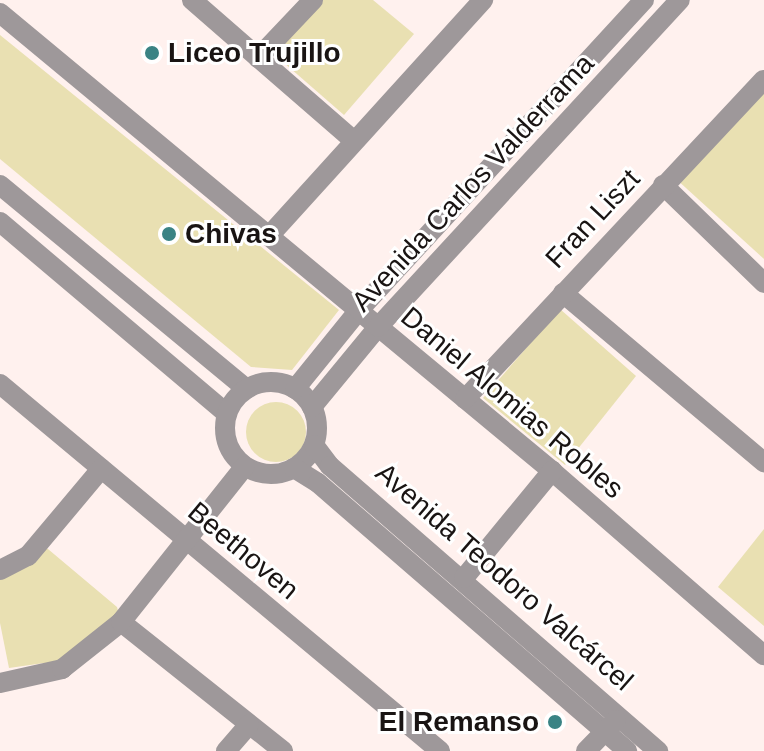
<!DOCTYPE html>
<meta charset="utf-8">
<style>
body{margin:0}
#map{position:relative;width:764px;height:751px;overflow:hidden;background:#fff1ee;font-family:Arial,sans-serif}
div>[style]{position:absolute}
.green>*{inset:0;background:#e9e0b2}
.round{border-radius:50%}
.minor>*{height:20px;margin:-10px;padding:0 10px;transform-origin:10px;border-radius:10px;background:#9e989a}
.minor>.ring{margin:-10px;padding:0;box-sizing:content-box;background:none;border:20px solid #9e989a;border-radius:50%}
.dots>*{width:22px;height:22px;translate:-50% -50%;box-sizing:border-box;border:4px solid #fff;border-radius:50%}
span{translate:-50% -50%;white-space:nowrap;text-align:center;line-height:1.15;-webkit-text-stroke:6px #fff;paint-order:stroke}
.poi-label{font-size:28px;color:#191413;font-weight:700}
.left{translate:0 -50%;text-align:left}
.right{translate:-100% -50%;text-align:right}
.street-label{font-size:28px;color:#191413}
</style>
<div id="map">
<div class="green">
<i style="clip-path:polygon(323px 0,373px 0,414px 34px,344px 115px,275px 55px)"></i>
<i style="clip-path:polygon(0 35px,339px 310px,292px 370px,251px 367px,0 159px)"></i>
<i style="clip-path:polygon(764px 93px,764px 259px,675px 178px)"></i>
<i style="clip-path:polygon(560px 309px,636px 376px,565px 465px,483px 398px)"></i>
<i class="round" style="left:246px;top:402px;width:60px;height:60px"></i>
<i style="clip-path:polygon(764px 529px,764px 626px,718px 587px)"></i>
<i style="clip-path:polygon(42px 544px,117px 607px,121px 622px,62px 669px,44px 663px,9px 668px,0 623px,0 572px)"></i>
</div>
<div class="minor">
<i style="left:192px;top:0;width:213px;rotate:41deg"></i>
<i style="left:0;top:13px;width:717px;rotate:39.68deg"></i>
<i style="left:552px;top:471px;width:281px;rotate:41deg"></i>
<i style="left:258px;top:58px;width:80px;rotate:-46.5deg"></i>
<i style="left:0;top:185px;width:320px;rotate:39.6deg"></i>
<i style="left:663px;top:185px;width:141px;rotate:44.1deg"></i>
<i style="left:0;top:222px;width:297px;rotate:40.2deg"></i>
<i style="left:269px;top:236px;width:319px;rotate:-47.8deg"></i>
<i style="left:563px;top:293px;width:263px;rotate:40.1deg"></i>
<i class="ring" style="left:225px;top:382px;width:72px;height:72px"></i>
<i style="left:0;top:384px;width:573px;rotate:39.83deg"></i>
<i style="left:295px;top:389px;width:102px;rotate:-51deg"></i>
<i style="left:359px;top:310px;width:421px;rotate:-47.4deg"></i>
<i style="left:465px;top:399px;width:437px;rotate:-46.9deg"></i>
<i style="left:312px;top:407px;width:104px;rotate:-50.5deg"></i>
<i style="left:378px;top:327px;width:445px;rotate:-47.3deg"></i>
<i style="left:314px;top:445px;width:26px;rotate:53deg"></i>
<i style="left:330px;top:466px;width:435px;rotate:41deg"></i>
<i style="left:294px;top:468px;width:28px;rotate:32deg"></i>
<i style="left:318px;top:483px;width:409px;rotate:40.9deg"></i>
<i style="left:0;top:570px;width:31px;rotate:-27deg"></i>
<i style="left:28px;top:556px;width:114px;rotate:-50deg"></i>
<i style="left:464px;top:578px;width:139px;rotate:-50.6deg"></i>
<i style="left:121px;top:622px;width:207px;rotate:38.5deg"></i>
<i style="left:0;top:683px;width:64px;rotate:-12.7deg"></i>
<i style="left:62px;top:669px;width:75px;rotate:-38.5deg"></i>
<i style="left:121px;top:622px;width:199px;rotate:-51.5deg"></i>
<i style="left:226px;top:751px;width:35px;rotate:-49deg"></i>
<i style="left:586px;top:751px;width:43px;rotate:-45.9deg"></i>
</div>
<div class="dots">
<i style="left:152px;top:53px;background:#3a8384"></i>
<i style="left:169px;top:234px;background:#3a8384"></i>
<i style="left:555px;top:722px;background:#3a8384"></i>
</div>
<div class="poi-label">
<span class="left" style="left:168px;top:53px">Liceo Trujillo</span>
<span class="left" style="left:185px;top:234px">Chivas</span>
<span class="right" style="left:539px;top:722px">El Remanso</span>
</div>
<div class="street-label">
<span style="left:473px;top:183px;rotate:-47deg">Avenida Carlos Valderrama</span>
<span style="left:593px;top:219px;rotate:-47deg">Fran Liszt</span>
<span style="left:512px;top:403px;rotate:40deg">Daniel Alomias Robles</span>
<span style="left:243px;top:551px;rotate:40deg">Beethoven</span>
<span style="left:504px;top:577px;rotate:41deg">Avenida Teodoro Valcárcel</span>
</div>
</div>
